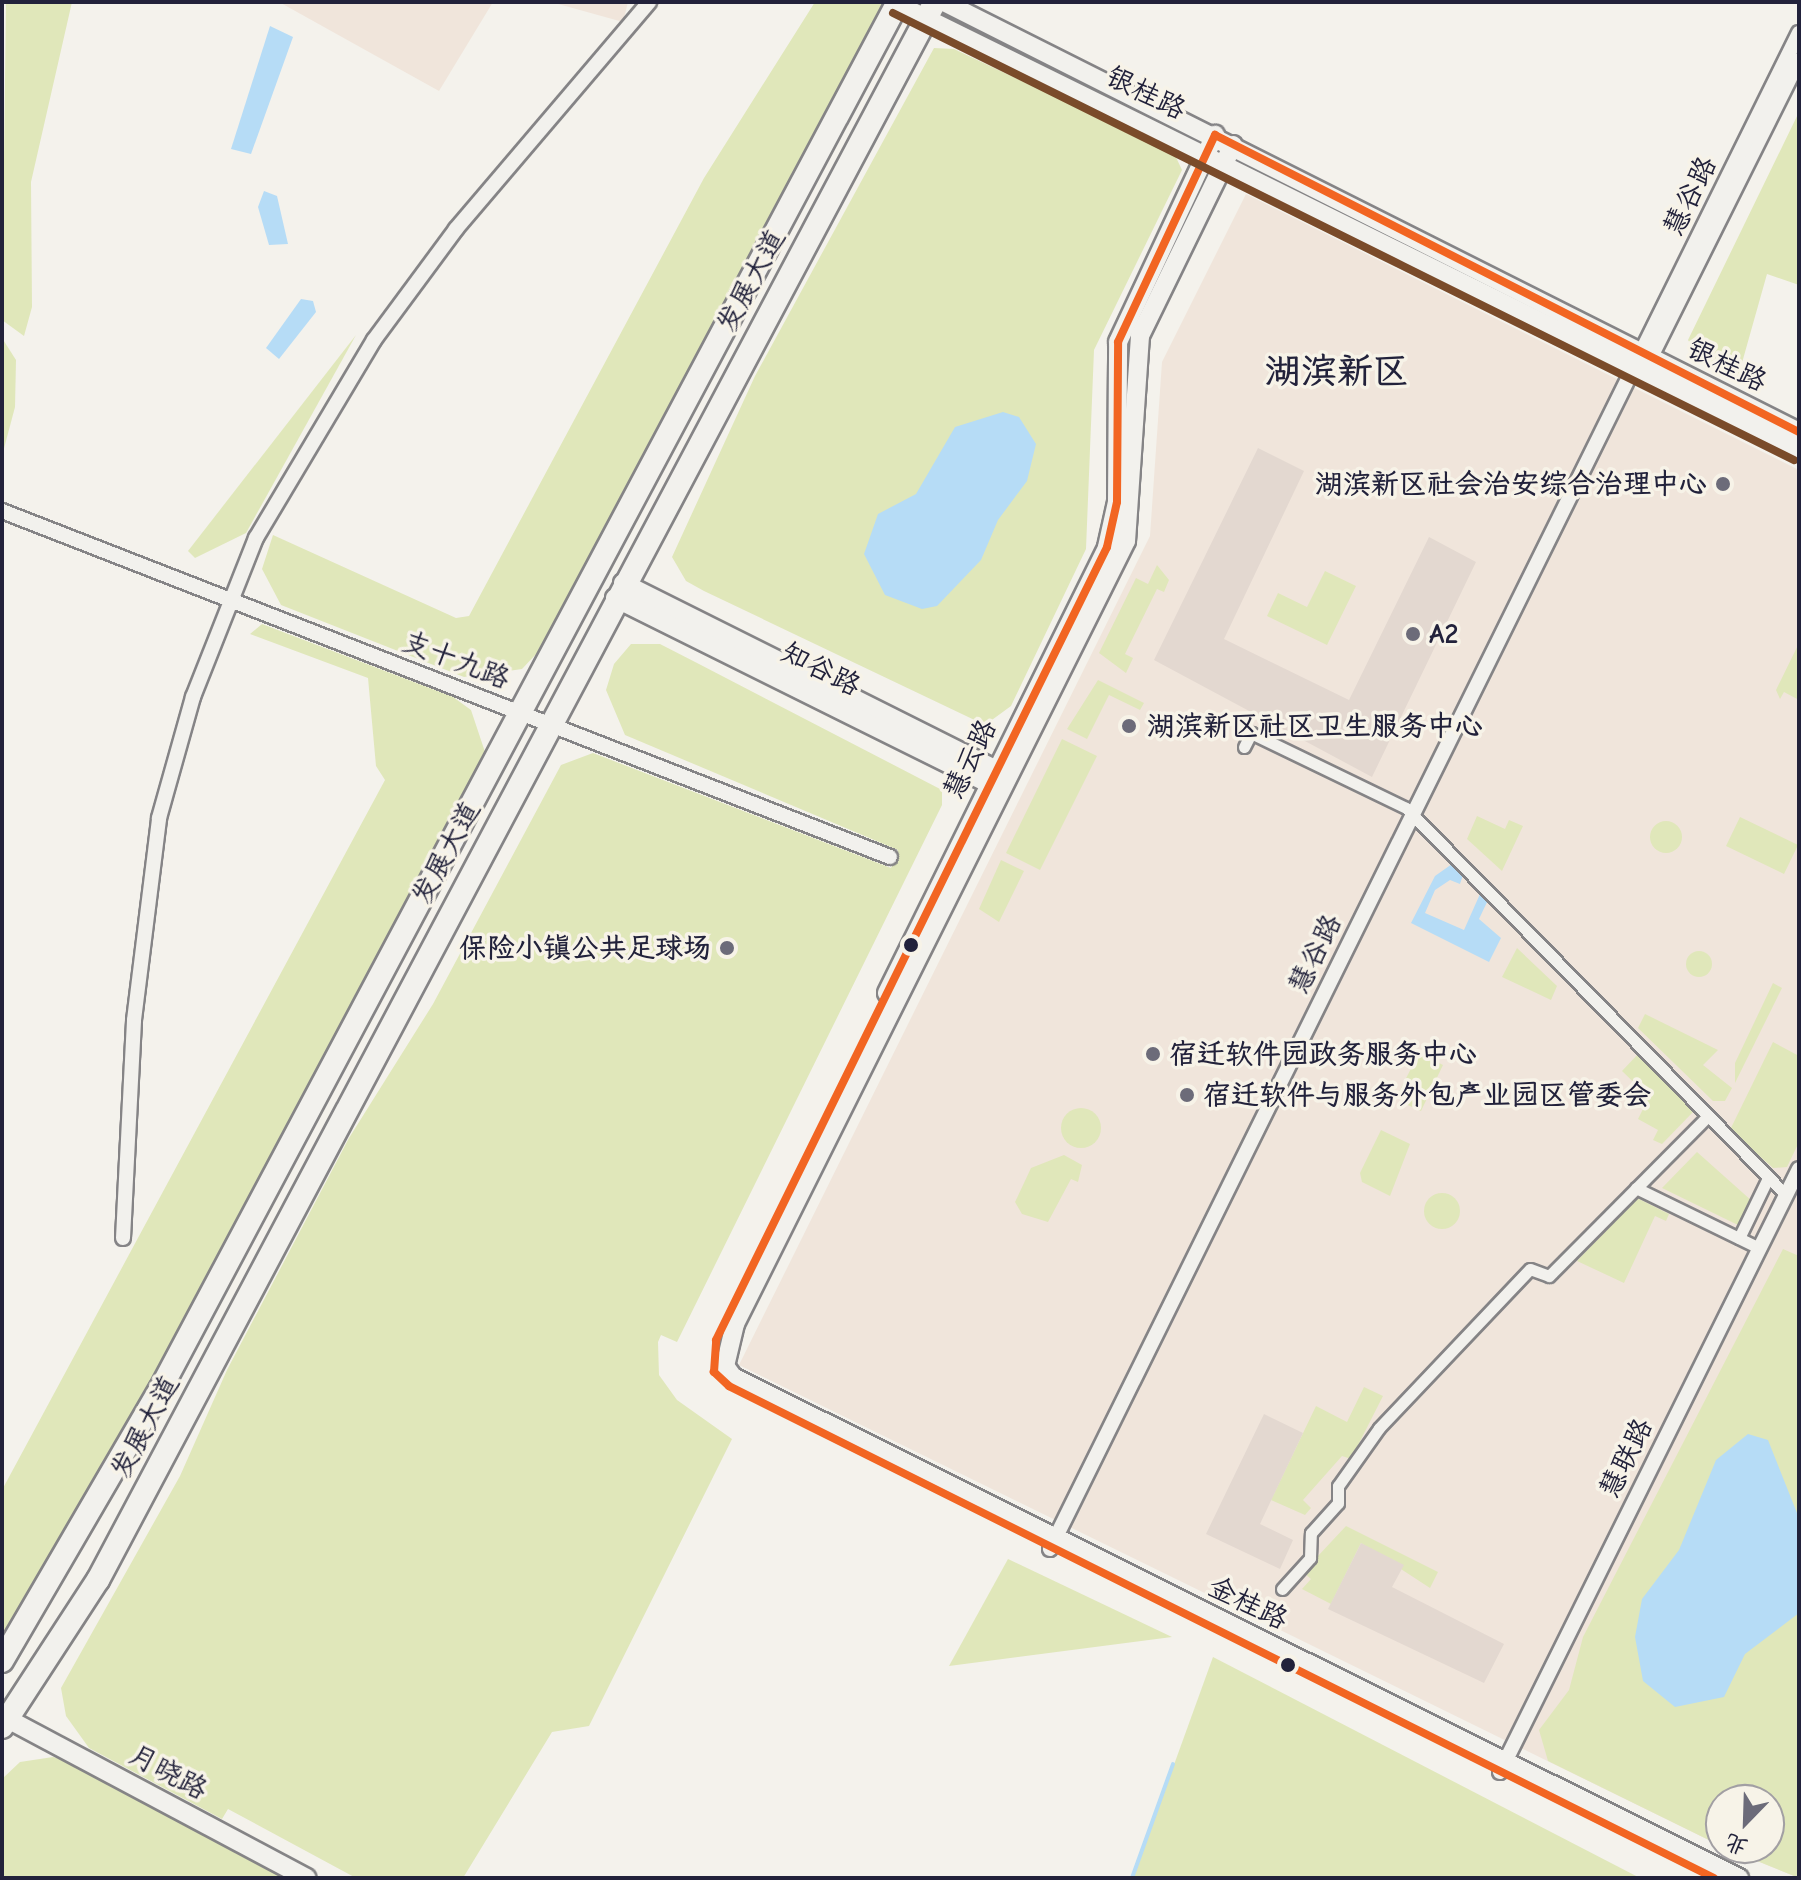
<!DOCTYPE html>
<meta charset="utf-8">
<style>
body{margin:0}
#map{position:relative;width:1801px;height:1880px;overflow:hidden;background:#f4f2ec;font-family:"Comic Neue","LXGW WenKai TC",sans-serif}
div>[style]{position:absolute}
.built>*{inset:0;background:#f0e5db}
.green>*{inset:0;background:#e0e7ba}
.round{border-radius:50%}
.water>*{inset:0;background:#b6dcf6}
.stream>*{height:4px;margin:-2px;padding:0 2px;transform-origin:2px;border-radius:2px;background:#b6dcf6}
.building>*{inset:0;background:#e3d8d0}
.roads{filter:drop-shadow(2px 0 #858486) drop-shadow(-2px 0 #858486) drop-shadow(0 2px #858486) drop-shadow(0 -2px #858486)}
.pedestrian>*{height:11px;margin:-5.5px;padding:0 5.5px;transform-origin:5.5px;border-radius:5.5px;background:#f2f1ed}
.minor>*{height:14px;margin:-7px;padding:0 7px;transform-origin:7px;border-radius:7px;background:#f2f1ed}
.tertiary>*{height:18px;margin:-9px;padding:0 9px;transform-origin:9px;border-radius:9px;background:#f2f1ed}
.primary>*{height:22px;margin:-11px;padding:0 11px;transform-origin:11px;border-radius:11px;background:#f2f1ed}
.bus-1>*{height:8px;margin:-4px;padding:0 4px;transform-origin:4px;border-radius:4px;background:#f26522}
.bus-2>*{height:8px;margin:-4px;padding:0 4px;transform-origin:4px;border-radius:4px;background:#7a4b2a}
.dots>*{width:22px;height:22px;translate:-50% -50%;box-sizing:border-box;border:4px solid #f7f3e8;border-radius:50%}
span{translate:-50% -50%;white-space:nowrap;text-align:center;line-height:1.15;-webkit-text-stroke:7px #f7f3e8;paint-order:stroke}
.street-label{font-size:28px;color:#22223b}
.poi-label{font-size:28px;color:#22223b;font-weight:700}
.right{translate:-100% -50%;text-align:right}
.left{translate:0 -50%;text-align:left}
.district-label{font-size:36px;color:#22223b;font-weight:700}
.frame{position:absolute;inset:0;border:4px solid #22223b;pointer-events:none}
.north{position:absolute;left:1705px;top:1784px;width:80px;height:80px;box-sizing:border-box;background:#f7f3e8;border:2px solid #a29fa3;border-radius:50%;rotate:203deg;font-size:22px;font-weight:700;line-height:32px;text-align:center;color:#22223b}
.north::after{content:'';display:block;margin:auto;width:28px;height:36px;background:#6c6b79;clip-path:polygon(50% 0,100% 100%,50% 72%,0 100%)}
</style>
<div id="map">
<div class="built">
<i style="clip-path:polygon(279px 2px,493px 2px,439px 91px)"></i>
<i style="clip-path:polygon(551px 2px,628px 2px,623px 22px)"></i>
<i style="clip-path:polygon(1246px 194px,1799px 470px,1799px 1878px,1725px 1848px,1769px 1848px,1769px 1800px,1721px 1800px,1721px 1846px,739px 1365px,1150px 536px,1162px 362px)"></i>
</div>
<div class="green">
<i style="clip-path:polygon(6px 2px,72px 2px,31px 182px,32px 307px,24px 336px,2px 320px)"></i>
<i style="clip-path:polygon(815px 2px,887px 2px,538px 652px,522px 669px,464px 677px,281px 605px,262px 569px,273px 535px,456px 618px,469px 616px,704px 178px)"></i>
<i style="clip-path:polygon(934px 48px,954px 49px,1174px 153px,1182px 170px,1094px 350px,1086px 549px,1011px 706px,985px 725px,704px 591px,686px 581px,672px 557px,755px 376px)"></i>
<i style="clip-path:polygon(1799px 112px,1799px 285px,1767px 274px,1738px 377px,1700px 359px,1688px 340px)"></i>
<i style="clip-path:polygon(356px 335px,246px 533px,195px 558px,188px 551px)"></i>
<i style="clip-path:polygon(2px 338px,16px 360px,15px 407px,2px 456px)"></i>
<i style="clip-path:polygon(1157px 565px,1169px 580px,1164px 592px,1157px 589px,1125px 654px,1133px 658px,1126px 673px,1099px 653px,1136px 578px,1148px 584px)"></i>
<i style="clip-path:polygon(1325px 571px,1356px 586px,1327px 645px,1267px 616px,1278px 593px,1307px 607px)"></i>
<i style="clip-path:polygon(262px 624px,453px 697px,471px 710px,485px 752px,97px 1481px,2px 1635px,2px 1490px,385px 780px,376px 766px,368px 678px,250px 634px)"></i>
<i style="clip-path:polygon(1799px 643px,1799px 700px,1784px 692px,1780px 699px,1776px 690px)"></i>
<i style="clip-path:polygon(631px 644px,660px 644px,699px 664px,942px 790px,942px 805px,677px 1342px,661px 1335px,658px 1342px,659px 1375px,677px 1400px,732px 1439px,589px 1726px,552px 1732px,463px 1878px,356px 1878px,228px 1809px,222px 1819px,89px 1748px,66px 1716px,61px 1688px,180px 1476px,227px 1370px,349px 1138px,433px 1004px,561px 765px,593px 753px,891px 868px,898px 850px,625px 735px,606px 690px,614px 664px)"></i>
<i style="clip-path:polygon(1098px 680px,1144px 703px,1140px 710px,1109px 695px,1087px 739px,1067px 729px)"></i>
<i style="clip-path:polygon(1062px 739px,1097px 756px,1040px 870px,1006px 853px)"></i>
<i style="clip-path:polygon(1477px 816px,1505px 829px,1509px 820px,1523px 826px,1502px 871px,1467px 839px)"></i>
<i style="clip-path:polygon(1740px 817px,1798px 845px,1784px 874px,1726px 846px)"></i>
<i class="round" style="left:1650px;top:821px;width:32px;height:32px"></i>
<i style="clip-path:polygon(1001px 860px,1024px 871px,999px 922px,979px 909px)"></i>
<i style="clip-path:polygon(1517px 948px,1557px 986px,1551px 1000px,1502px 977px)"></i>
<i class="round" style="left:1686px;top:951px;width:26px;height:26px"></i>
<i style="clip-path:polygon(1773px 983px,1782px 988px,1735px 1083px,1735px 1063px)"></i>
<i style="clip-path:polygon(1645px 1014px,1718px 1050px,1703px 1065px,1732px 1088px,1725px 1101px,1713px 1101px,1638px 1028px)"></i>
<i style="clip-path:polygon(1773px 1042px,1799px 1056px,1799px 1142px,1787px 1167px,1773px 1168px,1730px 1130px)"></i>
<i style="clip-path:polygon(1419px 1053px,1443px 1065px,1421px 1111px,1401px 1102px,1399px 1092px)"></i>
<i style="clip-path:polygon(1639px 1053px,1694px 1111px,1662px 1144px,1653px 1140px,1658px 1130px,1638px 1119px,1649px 1097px,1622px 1071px)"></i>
<i class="round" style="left:1061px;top:1108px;width:40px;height:40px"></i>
<i style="clip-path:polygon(1381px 1130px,1410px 1144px,1390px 1196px,1362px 1182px,1360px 1173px)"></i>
<i style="clip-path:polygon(1697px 1152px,1752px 1201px,1740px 1226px,1662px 1188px)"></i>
<i style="clip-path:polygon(1064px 1155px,1082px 1165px,1078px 1182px,1071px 1179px,1048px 1222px,1022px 1214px,1015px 1202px,1031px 1168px)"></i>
<i class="round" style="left:1424px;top:1193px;width:36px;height:36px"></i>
<i style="clip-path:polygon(1637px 1198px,1669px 1214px,1666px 1221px,1655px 1216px,1624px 1283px,1577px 1261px)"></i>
<i style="clip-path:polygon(1783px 1249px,1799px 1256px,1799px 1878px,1725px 1848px,1769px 1848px,1769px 1800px,1721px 1800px,1721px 1846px,1548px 1761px,1539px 1730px,1569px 1690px,1583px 1637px)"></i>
<i style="clip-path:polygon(1364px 1387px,1383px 1396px,1351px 1459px,1342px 1456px,1303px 1500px,1311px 1508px,1305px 1515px,1271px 1500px,1316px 1406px,1347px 1422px)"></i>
<i style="clip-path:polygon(1346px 1526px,1438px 1572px,1430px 1588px,1361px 1543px,1331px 1604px,1302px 1589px,1311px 1579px,1303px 1572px)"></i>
<i style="clip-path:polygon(1008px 1559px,1172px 1637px,949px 1666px)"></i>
<i style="clip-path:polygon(1213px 1657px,1640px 1878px,1133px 1878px)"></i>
<i style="clip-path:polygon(53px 1757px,76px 1763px,295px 1878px,2px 1878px,2px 1779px,20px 1762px)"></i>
</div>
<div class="water">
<i style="clip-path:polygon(270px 26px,293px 37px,251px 154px,231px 149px)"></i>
<i style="clip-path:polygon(264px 191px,277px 196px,288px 244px,269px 245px,258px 207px)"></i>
<i style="clip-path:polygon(301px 299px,313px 301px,316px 312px,279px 359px,266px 348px)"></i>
<i style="clip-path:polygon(1003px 412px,1019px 417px,1036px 444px,1027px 481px,998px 520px,981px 560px,937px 606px,922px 609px,885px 595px,864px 554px,878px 514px,916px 494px,955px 427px)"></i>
<i style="clip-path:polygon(1452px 864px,1463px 875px,1460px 884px,1450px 880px,1435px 890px,1425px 913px,1464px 930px,1480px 894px,1489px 898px,1479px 919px,1501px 938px,1489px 962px,1411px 923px,1435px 876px)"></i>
<i style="clip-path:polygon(1748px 1434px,1768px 1440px,1799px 1518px,1799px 1613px,1745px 1654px,1724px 1697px,1675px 1707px,1643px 1681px,1635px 1637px,1642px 1599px,1679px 1550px,1716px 1460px)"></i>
</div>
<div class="stream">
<i style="left:1132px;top:1878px;width:121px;rotate:-70.2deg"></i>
</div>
<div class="building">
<i style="clip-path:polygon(1258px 448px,1304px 471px,1224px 639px,1349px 700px,1429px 537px,1476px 562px,1372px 777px,1154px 660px)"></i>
<i style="clip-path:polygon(1264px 1414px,1303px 1433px,1260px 1524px,1293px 1540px,1280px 1569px,1206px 1534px)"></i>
<i style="clip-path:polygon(1361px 1543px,1404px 1565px,1392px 1587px,1504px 1644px,1484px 1683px,1328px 1609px)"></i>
</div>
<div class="roads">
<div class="pedestrian">
<i style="left:1244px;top:747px;width:16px;rotate:-63deg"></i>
<i style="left:1251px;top:733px;width:172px;rotate:25.8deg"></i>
<i style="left:1406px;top:808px;width:542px;rotate:45.52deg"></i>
<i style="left:1636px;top:1188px;width:137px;rotate:26deg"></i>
<i style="left:1739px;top:1238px;width:67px;rotate:-64.2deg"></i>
<i style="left:1282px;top:1589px;width:42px;rotate:-47.9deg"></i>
<i style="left:1310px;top:1558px;width:25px;rotate:-88deg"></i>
<i style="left:1311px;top:1533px;width:40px;rotate:-48deg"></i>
<i style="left:1338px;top:1503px;width:17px;rotate:-90deg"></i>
<i style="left:1338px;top:1486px;width:71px;rotate:-54.7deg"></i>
<i style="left:1379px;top:1428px;width:219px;rotate:-46.5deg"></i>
<i style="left:1530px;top:1269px;width:20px;rotate:20deg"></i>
<i style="left:1549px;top:1276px;width:223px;rotate:-45.2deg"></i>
</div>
<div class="minor">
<i style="left:1646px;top:367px;width:343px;rotate:-63.5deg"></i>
<i style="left:2px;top:511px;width:953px;rotate:21.29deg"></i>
<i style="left:123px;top:1238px;width:218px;rotate:-87.1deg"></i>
<i style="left:134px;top:1020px;width:204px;rotate:-82.9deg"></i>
<i style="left:159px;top:818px;width:126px;rotate:-74.3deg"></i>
<i style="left:193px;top:697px;width:171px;rotate:-68.4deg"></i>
<i style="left:256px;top:538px;width:230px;rotate:-59.2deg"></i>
<i style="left:374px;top:340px;width:138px;rotate:-53.5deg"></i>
<i style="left:456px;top:229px;width:298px;rotate:-49.6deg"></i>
<i style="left:1050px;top:1549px;width:1691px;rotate:-63.71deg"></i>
<i style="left:1500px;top:1772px;width:673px;rotate:-63.63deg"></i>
</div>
<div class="tertiary">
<i style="left:944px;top:2px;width:957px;rotate:26.7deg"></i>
<i style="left:897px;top:4px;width:1006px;rotate:26.26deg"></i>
<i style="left:1233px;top:145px;width:212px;rotate:116deg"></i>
<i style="left:1140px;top:336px;width:205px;rotate:93.9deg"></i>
<i style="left:1126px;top:541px;width:875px;rotate:116.54deg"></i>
<i style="left:735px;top:1324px;width:43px;rotate:103.4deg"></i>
<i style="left:725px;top:1366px;width:14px;rotate:54deg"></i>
<i style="left:733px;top:1377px;width:1124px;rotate:26.47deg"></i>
<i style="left:623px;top:583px;width:425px;rotate:26.6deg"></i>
<i style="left:615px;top:598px;width:429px;rotate:26.4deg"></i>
<i style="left:887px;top:993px;width:497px;rotate:-63.7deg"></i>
<i style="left:1107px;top:547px;width:46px;rotate:-77.5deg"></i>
<i style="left:1117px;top:502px;width:160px;rotate:-89.6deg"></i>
<i style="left:1118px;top:342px;width:229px;rotate:-64.9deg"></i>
<i style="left:2px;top:1716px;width:345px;rotate:28deg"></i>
</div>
<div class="primary">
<i style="left:2px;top:1661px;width:314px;rotate:-59.8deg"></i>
<i style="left:160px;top:1390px;width:1572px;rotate:-62deg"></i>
<i style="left:2px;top:1727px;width:176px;rotate:-56.9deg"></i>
<i style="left:98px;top:1580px;width:1786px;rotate:-62.06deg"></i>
</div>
</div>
<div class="bus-1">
<i style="left:1714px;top:1878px;width:1101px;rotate:-153.46deg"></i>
<i style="left:729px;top:1386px;width:21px;rotate:-137deg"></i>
<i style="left:714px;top:1372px;width:32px;rotate:-86deg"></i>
<i style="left:716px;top:1340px;width:884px;rotate:-63.75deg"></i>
<i style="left:1107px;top:547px;width:46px;rotate:-77.5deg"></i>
<i style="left:1117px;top:502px;width:160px;rotate:-89.6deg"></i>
<i style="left:1118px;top:342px;width:229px;rotate:-64.9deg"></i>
<i style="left:1215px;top:135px;width:655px;rotate:26.96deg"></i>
</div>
<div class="bus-2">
<i style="left:893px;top:13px;width:1006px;rotate:26.39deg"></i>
</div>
<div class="dots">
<i style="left:1723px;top:484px;background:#6c6b79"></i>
<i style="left:1413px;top:634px;background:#6c6b79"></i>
<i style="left:1129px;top:726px;background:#6c6b79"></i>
<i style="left:911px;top:945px;background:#22223b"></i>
<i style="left:727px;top:948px;background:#6c6b79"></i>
<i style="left:1153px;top:1054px;background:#6c6b79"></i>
<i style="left:1187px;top:1095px;background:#6c6b79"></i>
<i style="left:1288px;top:1665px;background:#22223b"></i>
</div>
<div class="street-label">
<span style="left:1146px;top:93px;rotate:26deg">银桂路</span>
<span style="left:1690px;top:196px;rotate:-64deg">慧谷路</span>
<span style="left:751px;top:281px;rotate:-62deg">发展大道</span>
<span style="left:1727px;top:365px;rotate:26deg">银桂路</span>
<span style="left:456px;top:660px;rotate:21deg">支十九路</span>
<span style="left:821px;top:669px;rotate:27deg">知谷路</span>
<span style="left:970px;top:759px;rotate:-64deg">慧云路</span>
<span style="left:446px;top:853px;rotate:-62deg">发展大道</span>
<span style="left:1315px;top:954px;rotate:-64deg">慧谷路</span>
<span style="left:145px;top:1427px;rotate:-62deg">发展大道</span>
<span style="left:1626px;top:1458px;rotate:-64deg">慧联路</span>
<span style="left:1248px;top:1603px;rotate:26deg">金桂路</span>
<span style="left:168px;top:1772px;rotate:28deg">月晓路</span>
</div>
<div class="poi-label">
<span class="right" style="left:1707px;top:484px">湖滨新区社会治安综合治理中心</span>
<span class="left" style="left:1429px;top:634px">A2</span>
<span class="left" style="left:1147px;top:726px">湖滨新区社区卫生服务中心</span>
<span class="right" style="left:711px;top:948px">保险小镇公共足球场</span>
<span class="left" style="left:1169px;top:1054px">宿迁软件园政务服务中心</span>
<span class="left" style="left:1203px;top:1095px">宿迁软件与服务外包产业园区管委会</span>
</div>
<div class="district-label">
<span style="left:1337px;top:372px">湖滨新区</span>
</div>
<div class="frame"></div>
<div class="north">北</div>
</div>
